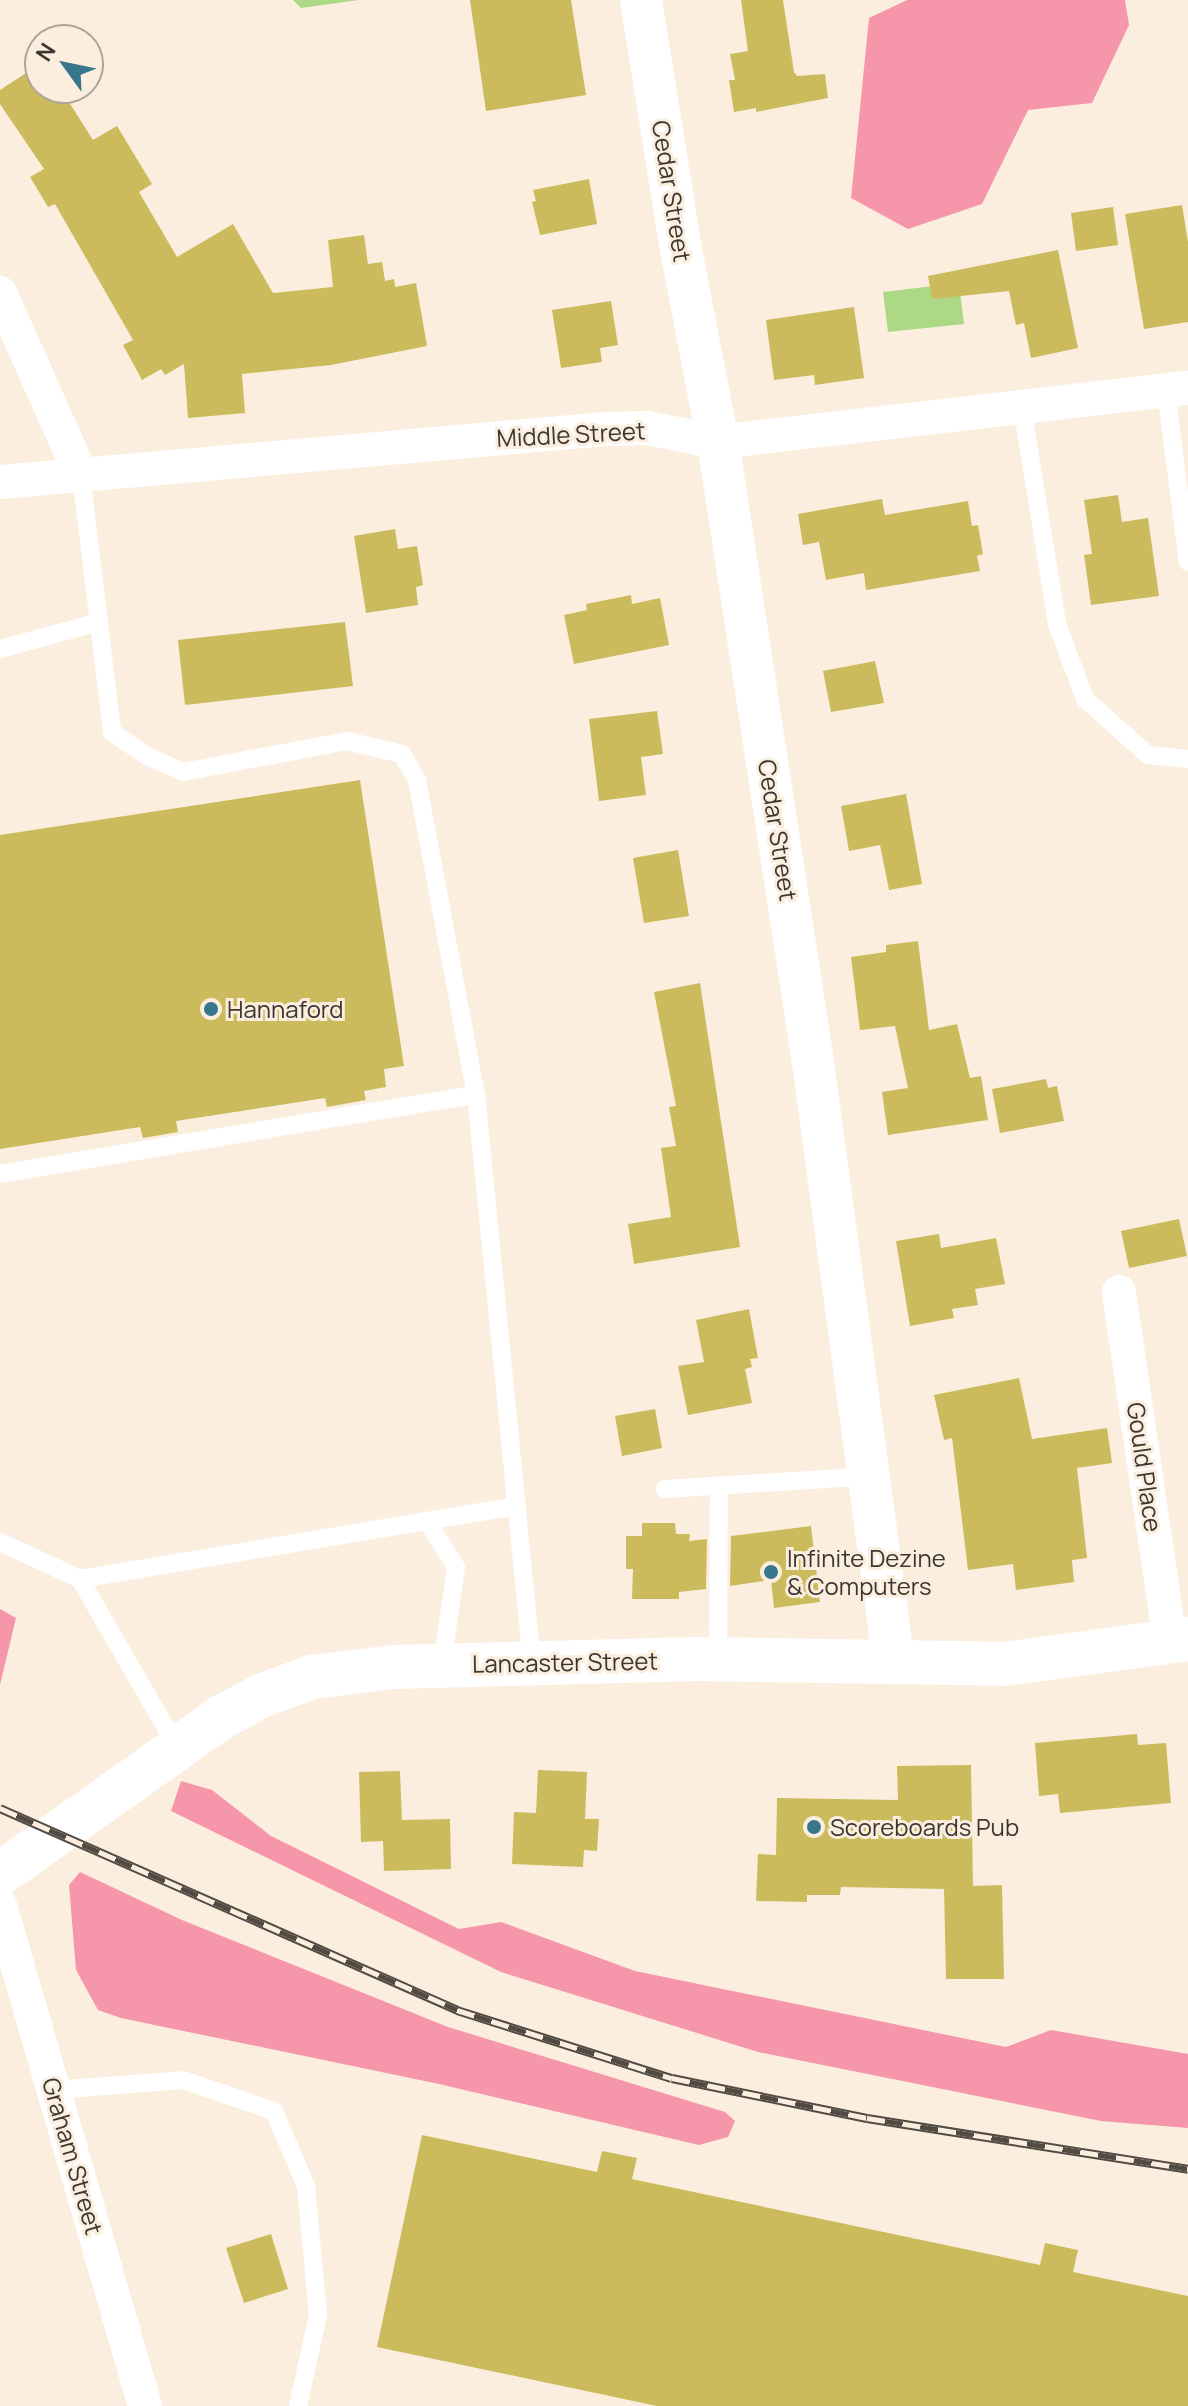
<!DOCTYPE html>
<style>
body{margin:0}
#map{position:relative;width:1188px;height:2406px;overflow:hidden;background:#fceedf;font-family:Manrope,sans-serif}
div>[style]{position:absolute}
.forest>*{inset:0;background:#f696aa}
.water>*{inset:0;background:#add886}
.building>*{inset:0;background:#cbbb5c}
.service>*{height:18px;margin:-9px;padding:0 9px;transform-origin:9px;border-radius:9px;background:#fff}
.minor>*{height:34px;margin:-17px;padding:0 17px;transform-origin:17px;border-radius:17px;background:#fff}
.tertiary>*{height:42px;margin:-21px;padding:0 21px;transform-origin:21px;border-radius:21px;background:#fff}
.secondary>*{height:44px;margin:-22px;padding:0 22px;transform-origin:22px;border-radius:22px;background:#fff}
.rail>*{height:9px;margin-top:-4.5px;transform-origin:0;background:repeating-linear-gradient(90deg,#fceedf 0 18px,#514b44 0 36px);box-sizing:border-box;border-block:2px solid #514b44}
.dots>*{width:22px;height:22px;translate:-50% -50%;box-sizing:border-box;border:4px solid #fceedf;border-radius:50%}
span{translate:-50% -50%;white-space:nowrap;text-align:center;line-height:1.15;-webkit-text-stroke:6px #fceedf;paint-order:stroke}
.street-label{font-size:24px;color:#3b3630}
.poi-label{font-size:24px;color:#3b3630}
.left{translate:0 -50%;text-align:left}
.north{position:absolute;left:24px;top:24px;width:80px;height:80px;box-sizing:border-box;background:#fceedf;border:2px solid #afa499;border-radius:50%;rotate:303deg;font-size:22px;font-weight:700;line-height:32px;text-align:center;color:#3b3630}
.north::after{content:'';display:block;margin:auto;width:28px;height:36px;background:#38768c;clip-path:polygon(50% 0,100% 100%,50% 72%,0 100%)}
</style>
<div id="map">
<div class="forest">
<i style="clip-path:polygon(907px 0,1125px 0,1129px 25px,1092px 103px,1028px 110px,982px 204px,908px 229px,851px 198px,869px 18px)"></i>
<i style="clip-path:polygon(0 1609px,16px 1618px,0 1685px)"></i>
<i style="clip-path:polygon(181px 1781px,212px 1790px,271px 1836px,459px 1929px,501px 1922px,635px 1971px,1006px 2047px,1051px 2030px,1188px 2054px,1188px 2128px,1101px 2121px,758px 2052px,501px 1972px,171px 1811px)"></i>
<i style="clip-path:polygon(80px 1872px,182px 1920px,448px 2027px,725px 2112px,735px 2121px,728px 2137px,699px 2145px,439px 2084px,121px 2018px,98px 2010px,76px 1970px,69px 1885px)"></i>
</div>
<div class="water">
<i style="clip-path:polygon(293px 0,359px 0,301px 8px)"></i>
<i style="clip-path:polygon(959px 283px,964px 324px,888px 332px,883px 292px)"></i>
</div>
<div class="building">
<i style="clip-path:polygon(470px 0,571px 0,586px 95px,486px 111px)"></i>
<i style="clip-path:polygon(741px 0,783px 0,794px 72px,797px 76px,825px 74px,828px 98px,756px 112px,756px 108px,734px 112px,729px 80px,735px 80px,730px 54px,748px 51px)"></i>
<i style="clip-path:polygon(40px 64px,40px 88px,60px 88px,93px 140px,117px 126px,152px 184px,139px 192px,177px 257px,233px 224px,273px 293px,333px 287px,328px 240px,364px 235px,368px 264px,382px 262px,385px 281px,394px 279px,395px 287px,416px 283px,427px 346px,331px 365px,242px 374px,245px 413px,188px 418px,184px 364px,165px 375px,161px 369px,142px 380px,123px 345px,133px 340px,55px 204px,48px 207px,30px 177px,44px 169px,0 104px,0 90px)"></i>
<i style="clip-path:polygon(589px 179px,597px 224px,540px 235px,532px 202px,536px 201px,533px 190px)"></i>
<i style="clip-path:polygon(1182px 205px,1188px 242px,1188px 322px,1144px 329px,1125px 214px)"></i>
<i style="clip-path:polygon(1113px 207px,1118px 245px,1076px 251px,1071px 213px)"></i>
<i style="clip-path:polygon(1058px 250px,1078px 348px,1031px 358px,1024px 323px,1016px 325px,1009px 291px,932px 299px,928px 276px)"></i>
<i style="clip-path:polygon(611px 301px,618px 345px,600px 348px,602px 362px,561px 368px,552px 310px)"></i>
<i style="clip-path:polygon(854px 307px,864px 378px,815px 385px,814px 375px,774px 380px,766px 320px)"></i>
<i style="clip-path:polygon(1118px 495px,1122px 522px,1148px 518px,1159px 596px,1091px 605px,1084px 555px,1092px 554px,1084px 500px)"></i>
<i style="clip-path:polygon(882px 499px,885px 515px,968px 501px,972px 526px,978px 525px,983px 554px,977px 556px,980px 571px,866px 590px,864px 573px,826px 580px,819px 542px,803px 545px,798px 514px)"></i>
<i style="clip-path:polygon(395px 529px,398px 549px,417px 546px,423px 585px,416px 587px,418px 605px,366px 613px,354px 536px)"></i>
<i style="clip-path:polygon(631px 595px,632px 604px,660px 598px,669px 645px,574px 664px,564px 615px,587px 610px,586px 604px)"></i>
<i style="clip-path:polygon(345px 622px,353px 686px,185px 705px,178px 640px)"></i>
<i style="clip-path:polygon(875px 661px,884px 703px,831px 712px,823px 671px)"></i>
<i style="clip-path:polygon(657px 711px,663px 754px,641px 757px,646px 795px,599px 801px,589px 719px)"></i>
<i style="clip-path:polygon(360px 780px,404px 1066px,384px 1069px,386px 1087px,364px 1091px,366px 1100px,327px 1107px,325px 1098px,176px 1121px,178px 1132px,143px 1138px,140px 1127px,0 1149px,0 835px)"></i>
<i style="clip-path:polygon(906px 794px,922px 884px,889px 890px,880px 845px,849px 851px,841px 806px)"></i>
<i style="clip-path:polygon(678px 850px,689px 916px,644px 923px,633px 858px)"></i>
<i style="clip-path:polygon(918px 941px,929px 1030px,957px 1024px,970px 1078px,981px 1076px,988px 1120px,888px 1135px,882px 1092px,908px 1088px,895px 1026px,860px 1030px,851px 957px,886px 952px,886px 945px)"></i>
<i style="clip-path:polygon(700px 983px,740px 1247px,634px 1264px,628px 1224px,671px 1217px,661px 1148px,676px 1146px,669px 1107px,676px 1106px,654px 992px)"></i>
<i style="clip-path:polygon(1046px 1079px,1048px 1088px,1057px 1086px,1064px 1121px,1000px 1133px,992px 1089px)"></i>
<i style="clip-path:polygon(1179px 1219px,1187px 1256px,1129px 1268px,1121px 1231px)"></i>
<i style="clip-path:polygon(939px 1234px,941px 1248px,996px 1238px,1005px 1284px,975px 1289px,978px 1305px,952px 1309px,954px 1318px,910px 1326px,896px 1241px)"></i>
<i style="clip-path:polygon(749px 1309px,758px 1358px,750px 1359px,752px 1367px,745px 1369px,752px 1403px,688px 1415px,678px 1366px,704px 1362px,696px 1320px)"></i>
<i style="clip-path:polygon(1019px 1378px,1032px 1439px,1107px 1428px,1112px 1463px,1077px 1468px,1087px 1558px,1072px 1560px,1074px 1582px,1016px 1590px,1013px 1564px,968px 1570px,952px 1438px,944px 1440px,934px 1395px)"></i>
<i style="clip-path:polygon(655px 1409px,662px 1448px,622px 1456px,615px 1416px)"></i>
<i style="clip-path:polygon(642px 1523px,675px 1523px,676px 1534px,690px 1534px,689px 1541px,707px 1539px,706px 1589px,679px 1592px,679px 1599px,632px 1599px,633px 1569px,626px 1569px,626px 1536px,642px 1536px)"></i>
<i style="clip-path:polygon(811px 1526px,820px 1602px,774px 1608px,771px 1580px,730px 1586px,731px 1536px)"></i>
<i style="clip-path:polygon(1137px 1734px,1138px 1745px,1166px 1743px,1171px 1803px,1060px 1813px,1058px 1794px,1039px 1796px,1035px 1743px)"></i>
<i style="clip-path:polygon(971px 1765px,973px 1886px,1002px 1885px,1004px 1979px,946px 1979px,944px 1889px,841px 1887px,840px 1895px,807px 1895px,807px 1902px,756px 1901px,758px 1854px,776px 1855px,777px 1798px,898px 1800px,897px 1766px)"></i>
<i style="clip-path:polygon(538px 1770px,587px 1772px,585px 1819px,599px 1819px,597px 1851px,584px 1850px,583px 1867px,512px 1864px,514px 1812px,536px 1813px)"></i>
<i style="clip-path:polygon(400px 1771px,402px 1820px,450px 1819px,451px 1869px,384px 1871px,383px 1841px,361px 1842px,359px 1772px)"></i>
<i style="clip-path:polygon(422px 2135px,597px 2172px,602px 2151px,637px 2158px,632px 2179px,1040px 2265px,1045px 2243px,1078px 2250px,1073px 2272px,1188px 2296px,1188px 2406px,657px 2406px,377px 2347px)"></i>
<i style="clip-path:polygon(271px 2234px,288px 2289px,244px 2303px,226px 2248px)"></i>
</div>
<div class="service">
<i style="left:1166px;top:391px;width:172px;rotate:82.7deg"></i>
<i style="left:1022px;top:407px;width:220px;rotate:80.8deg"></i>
<i style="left:1057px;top:624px;width:80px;rotate:69.5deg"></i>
<i style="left:1085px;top:699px;width:84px;rotate:41.6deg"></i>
<i style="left:1148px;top:755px;width:40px;rotate:5.7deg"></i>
<i style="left:81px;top:475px;width:259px;rotate:83.1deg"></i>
<i style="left:112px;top:732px;width:42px;rotate:34.4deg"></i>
<i style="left:147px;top:756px;width:39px;rotate:24deg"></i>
<i style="left:183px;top:772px;width:167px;rotate:-10.7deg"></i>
<i style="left:347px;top:741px;width:57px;rotate:13.3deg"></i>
<i style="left:402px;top:754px;width:30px;rotate:60deg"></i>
<i style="left:417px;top:780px;width:319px;rotate:79.4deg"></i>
<i style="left:476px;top:1094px;width:572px;rotate:84.38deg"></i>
<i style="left:0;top:649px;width:103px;rotate:-15.3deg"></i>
<i style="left:0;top:1174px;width:483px;rotate:-9.5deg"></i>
<i style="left:665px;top:1489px;width:204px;rotate:-3.6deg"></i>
<i style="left:427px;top:1521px;width:54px;rotate:57.8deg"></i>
<i style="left:456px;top:1567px;width:99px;rotate:98.1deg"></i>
<i style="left:0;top:1542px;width:88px;rotate:24.8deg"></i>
<i style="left:80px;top:1579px;width:443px;rotate:-9.5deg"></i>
<i style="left:80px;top:1579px;width:196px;rotate:60deg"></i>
<i style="left:718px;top:1659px;width:174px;rotate:-89.7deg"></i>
<i style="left:54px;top:2090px;width:129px;rotate:-4.4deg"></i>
<i style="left:183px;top:2080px;width:96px;rotate:18.8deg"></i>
<i style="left:274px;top:2111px;width:82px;rotate:66.9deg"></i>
<i style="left:306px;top:2186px;width:130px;rotate:84.7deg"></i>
<i style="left:318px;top:2315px;width:93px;rotate:102.4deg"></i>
</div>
<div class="minor">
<i style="left:0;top:293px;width:199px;rotate:66deg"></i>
<i style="left:0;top:482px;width:608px;rotate:-5deg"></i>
<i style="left:606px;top:429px;width:41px;rotate:-1.4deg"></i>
<i style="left:647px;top:428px;width:72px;rotate:11.2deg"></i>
<i style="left:718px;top:442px;width:473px;rotate:-6.6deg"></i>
<i style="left:1119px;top:1292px;width:354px;rotate:81.7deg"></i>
<i style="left:0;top:1905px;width:522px;rotate:73.86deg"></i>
</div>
<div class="tertiary">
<i style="left:641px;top:0;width:253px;rotate:80.9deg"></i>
<i style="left:681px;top:250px;width:196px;rotate:79.1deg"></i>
<i style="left:718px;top:442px;width:627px;rotate:81.29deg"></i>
<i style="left:813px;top:1062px;width:607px;rotate:82.34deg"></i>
</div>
<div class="secondary">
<i style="left:0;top:1874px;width:272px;rotate:-35.3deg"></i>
<i style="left:222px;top:1717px;width:47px;rotate:-28.2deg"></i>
<i style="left:263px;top:1695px;width:52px;rotate:-20.2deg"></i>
<i style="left:312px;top:1677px;width:82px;rotate:-7deg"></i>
<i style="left:393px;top:1667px;width:303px;rotate:-1.5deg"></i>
<i style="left:696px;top:1659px;width:309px;rotate:0.9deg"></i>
<i style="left:1005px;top:1664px;width:185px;rotate:-7.8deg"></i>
</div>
<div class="rail">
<i style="left:0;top:1808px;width:500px;rotate:23.8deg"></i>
<i style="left:457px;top:2010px;width:225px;rotate:17.6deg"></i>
<i style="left:672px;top:2078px;width:199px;rotate:11.6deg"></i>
<i style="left:867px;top:2118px;width:325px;rotate:9deg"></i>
</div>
<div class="dots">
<i style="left:211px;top:1009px;background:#38768c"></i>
<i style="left:771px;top:1572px;background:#38768c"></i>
<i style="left:814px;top:1827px;background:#38768c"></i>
</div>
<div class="street-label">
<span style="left:672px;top:191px;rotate:81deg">Cedar Street</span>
<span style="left:571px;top:434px;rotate:-3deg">Middle Street</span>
<span style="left:778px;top:830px;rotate:81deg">Cedar Street</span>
<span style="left:1145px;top:1467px;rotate:82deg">Gould Place</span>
<span style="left:565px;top:1662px;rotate:-1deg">Lancaster Street</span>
<span style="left:73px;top:2156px;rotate:74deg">Graham Street</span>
</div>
<div class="poi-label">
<span class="left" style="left:227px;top:1009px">Hannaford</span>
<span class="left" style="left:787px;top:1572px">Infinite Dezine<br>&amp; Computers</span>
<span class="left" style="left:830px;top:1827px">Scoreboards Pub</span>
</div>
<div class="north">N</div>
</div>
